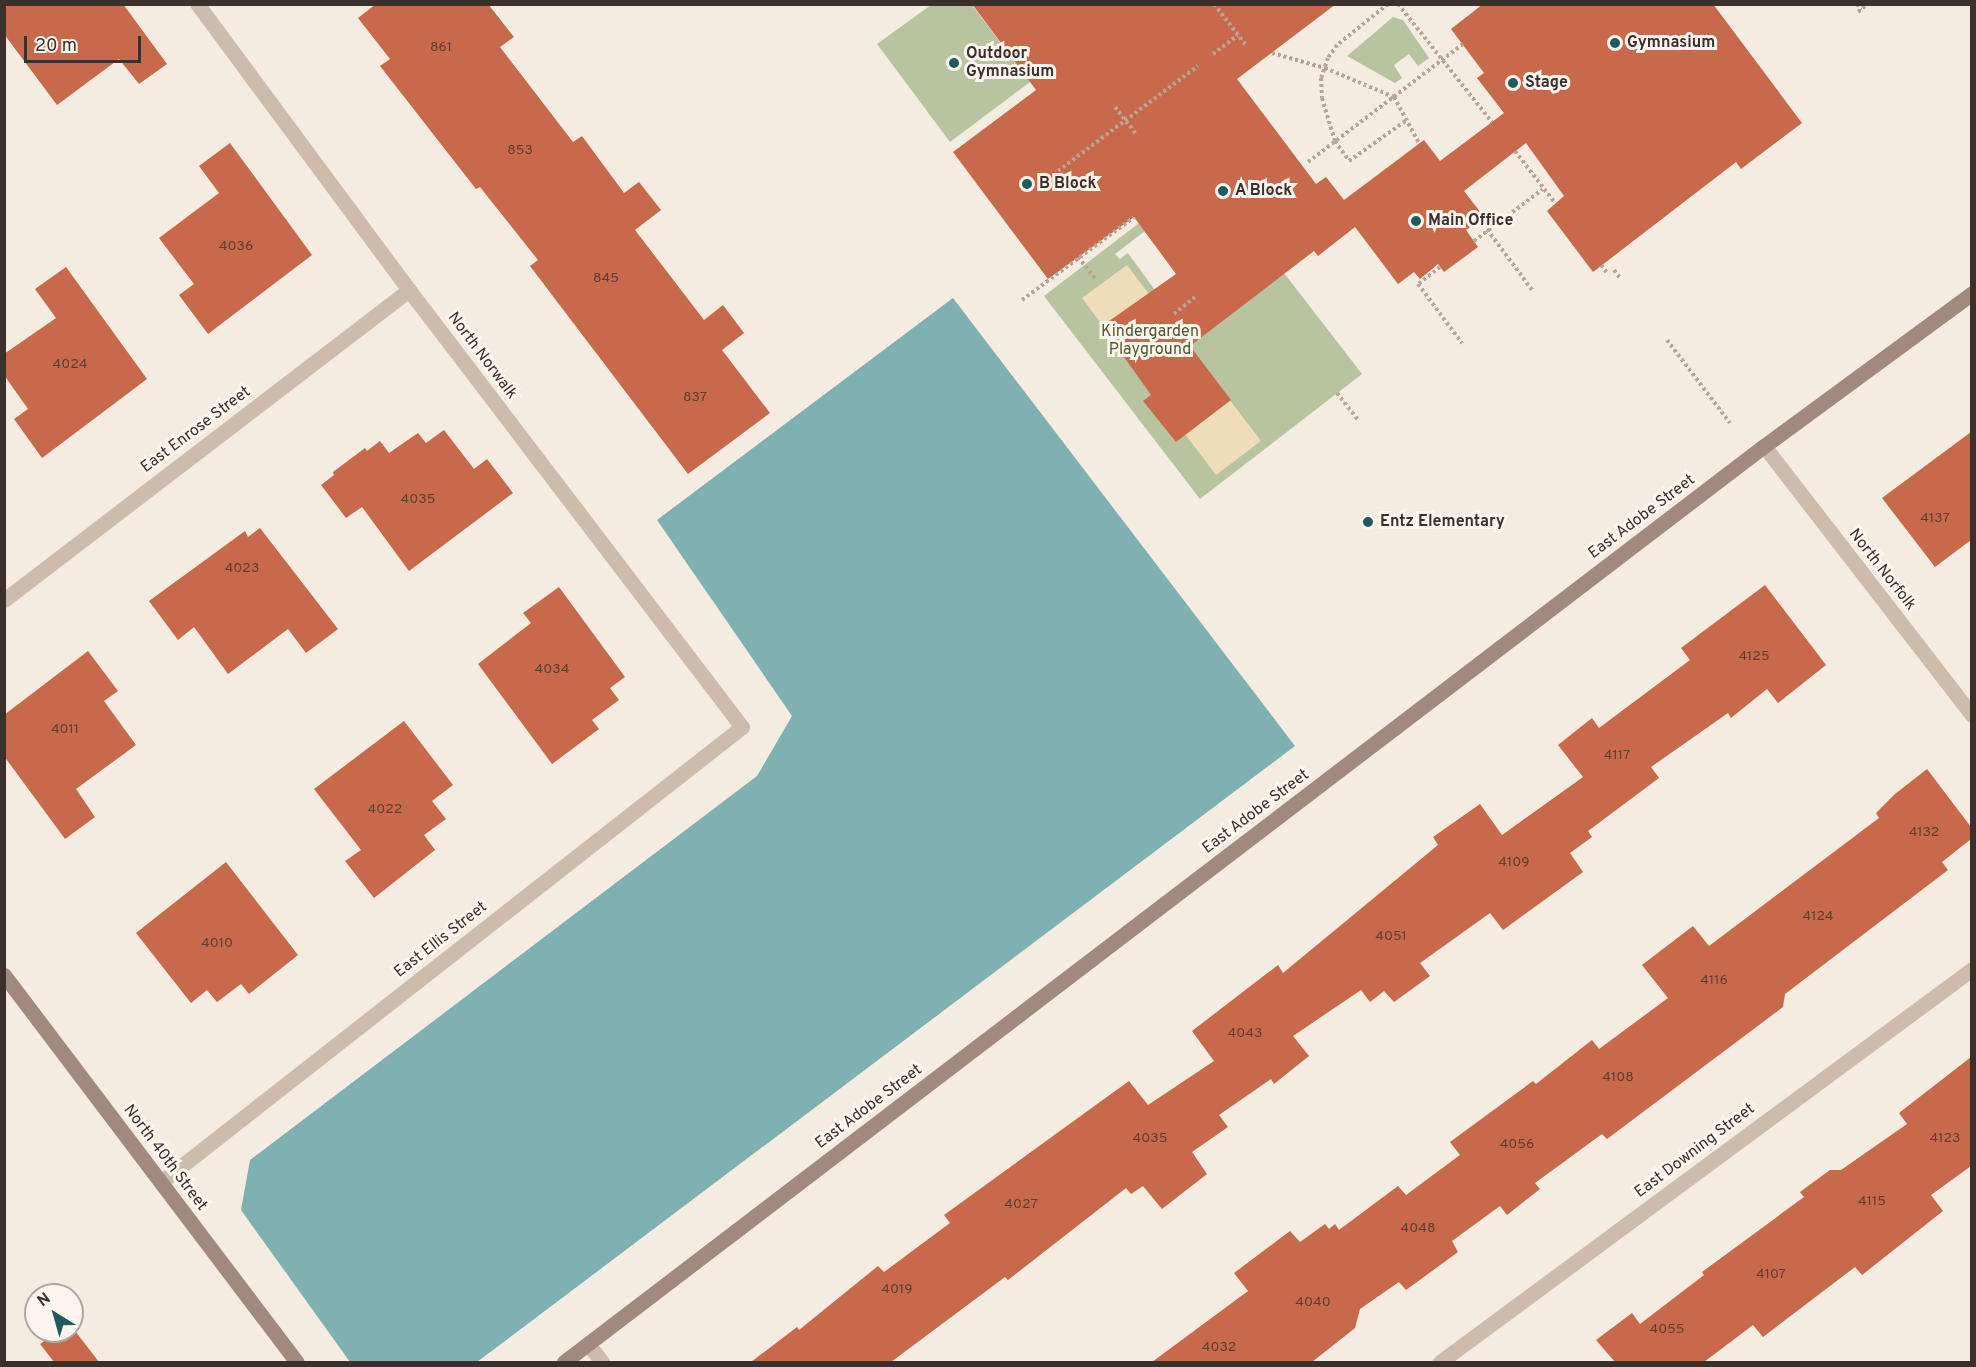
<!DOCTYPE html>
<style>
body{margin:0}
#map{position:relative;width:1976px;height:1367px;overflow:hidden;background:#f4ebe1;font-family:Overpass,sans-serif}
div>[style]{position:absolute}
.green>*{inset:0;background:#b8c4a0}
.sand>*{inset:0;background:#efdcb8}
.water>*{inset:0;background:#7fb0b2}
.building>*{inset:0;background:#c8694b}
.path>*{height:4px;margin-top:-2px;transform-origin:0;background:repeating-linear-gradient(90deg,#b9a596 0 3px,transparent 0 6px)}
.street>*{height:15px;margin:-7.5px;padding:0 7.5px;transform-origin:7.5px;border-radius:7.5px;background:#cdbbac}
.secondary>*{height:15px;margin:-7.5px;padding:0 7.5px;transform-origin:7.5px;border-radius:7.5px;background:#a18a7d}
.dots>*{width:16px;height:16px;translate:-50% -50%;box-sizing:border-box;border:3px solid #fbf5ee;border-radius:50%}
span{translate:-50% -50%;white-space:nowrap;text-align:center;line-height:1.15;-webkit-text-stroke:6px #fbf5ee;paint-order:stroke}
.number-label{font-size:14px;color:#5e3e33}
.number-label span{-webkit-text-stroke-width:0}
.poi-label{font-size:16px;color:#3b302b;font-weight:700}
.left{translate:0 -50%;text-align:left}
.park-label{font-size:16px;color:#4a5a2e}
.street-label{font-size:16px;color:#3b302b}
.frame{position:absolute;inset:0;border:6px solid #3b302b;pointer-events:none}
.north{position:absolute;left:24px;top:1283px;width:60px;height:60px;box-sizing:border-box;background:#fbf5ee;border:2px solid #aea6a0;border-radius:50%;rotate:323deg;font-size:16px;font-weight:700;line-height:24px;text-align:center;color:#3b302b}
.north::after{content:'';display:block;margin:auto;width:21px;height:27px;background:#1f5a5e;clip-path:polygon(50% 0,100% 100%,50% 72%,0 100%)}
.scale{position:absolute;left:24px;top:36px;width:117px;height:27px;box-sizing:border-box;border:3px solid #3b302b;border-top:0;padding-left:8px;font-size:18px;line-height:21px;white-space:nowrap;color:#3b302b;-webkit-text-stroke:4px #fbf5ee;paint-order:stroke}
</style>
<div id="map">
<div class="green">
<i style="clip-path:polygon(931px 5px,972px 5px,1030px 82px,950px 142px,877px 44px)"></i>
<i style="clip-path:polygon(1393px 17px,1403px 20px,1429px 58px,1418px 66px,1409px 54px,1394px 65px,1402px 78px,1395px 83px,1347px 56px)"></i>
<i style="clip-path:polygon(1139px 223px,1145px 231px,1115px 254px,1120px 259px,1128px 253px,1157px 293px,1284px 273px,1362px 374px,1200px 499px,1044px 296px)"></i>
</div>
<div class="sand">
<i style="clip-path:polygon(1127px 265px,1261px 441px,1216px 475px,1082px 298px)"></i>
</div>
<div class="water">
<i style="clip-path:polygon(953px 298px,1295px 746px,477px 1362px,350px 1362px,241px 1210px,250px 1160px,757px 776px,792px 716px,657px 520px)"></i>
</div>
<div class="building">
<i style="clip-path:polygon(4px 4px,123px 4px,167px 64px,139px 84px,119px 59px,57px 105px,4px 34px)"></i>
<i style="clip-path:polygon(376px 4px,488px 4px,514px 37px,500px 47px,573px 142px,582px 136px,624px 193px,639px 182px,661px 210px,635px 230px,704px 320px,723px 305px,744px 333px,722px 350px,770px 413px,688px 474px,530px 266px,538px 260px,480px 187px,476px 189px,380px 66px,390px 59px,358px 18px)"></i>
<i style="clip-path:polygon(972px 4px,1336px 4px,1237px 79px,1316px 184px,1326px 177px,1344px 200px,1424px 140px,1440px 161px,1504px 113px,1477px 78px,1484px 73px,1451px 29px,1483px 4px,1713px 4px,1802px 123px,1741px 169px,1736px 162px,1593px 272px,1547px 211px,1564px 196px,1526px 143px,1464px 191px,1484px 217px,1466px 230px,1478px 247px,1444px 272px,1438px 264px,1420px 279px,1414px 272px,1398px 284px,1355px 227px,1318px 256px,1314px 251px,1190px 346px,1231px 400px,1176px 442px,1143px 401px,1151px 395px,1102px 326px,1176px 274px,1134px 217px,1048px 279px,953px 152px,1036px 90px)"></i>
<i style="clip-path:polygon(230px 143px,312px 255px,208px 334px,179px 295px,194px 284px,159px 238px,219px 193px,199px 166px)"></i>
<i style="clip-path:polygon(66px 267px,147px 379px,42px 458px,14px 419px,28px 409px,4px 375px,4px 354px,56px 318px,35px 289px)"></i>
<i style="clip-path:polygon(444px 430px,474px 469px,487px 459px,513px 493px,409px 571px,362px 507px,346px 518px,321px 485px,334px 475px,333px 472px,365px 448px,367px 451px,380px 441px,389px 453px,418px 433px,426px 443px)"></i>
<i style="clip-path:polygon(1971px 432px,1971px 540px,1935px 567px,1882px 498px)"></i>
<i style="clip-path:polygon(260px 528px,338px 629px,306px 653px,288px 629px,228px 674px,194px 627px,178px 640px,149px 601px,245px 531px,248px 537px)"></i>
<i style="clip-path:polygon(1765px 585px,1826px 665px,1778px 703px,1767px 689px,1731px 718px,1728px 713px,1651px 767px,1659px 778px,1588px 831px,1592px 837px,1570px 853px,1583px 872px,1503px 930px,1490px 913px,1420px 963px,1430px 976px,1394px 1002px,1384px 991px,1370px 1002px,1361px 990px,1293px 1036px,1309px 1056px,1274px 1084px,1271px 1079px,1219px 1115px,1228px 1127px,1192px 1152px,1207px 1174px,1162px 1209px,1143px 1186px,1131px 1194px,1126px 1188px,1008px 1280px,1005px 1277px,891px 1362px,751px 1362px,797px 1327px,799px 1330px,878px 1266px,884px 1272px,950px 1223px,944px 1215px,1129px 1081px,1148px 1105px,1214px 1061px,1192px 1031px,1278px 965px,1283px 973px,1438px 845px,1433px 837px,1480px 804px,1502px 835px,1583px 777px,1558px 745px,1592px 718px,1599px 728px,1690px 660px,1681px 648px)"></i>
<i style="clip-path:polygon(559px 587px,625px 677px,610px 688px,619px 700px,592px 720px,599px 729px,552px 764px,478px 664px,531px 623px,523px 613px)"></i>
<i style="clip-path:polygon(88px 651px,118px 691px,104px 701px,136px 745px,76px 789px,95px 817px,65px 839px,4px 756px,4px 715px)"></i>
<i style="clip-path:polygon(404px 721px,453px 785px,432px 801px,446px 819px,424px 835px,435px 850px,374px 898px,345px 861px,361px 850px,314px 789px)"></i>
<i style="clip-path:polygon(1927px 769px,1971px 827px,1971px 839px,1942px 862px,1948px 870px,1785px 994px,1783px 1007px,1607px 1139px,1602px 1134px,1535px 1183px,1540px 1189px,1507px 1215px,1500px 1206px,1452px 1241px,1458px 1252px,1406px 1290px,1399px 1282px,1360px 1309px,1355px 1328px,1312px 1362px,1152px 1362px,1248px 1291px,1234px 1273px,1290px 1231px,1300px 1242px,1325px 1224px,1329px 1229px,1335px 1224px,1339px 1230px,1398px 1186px,1406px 1195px,1460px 1155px,1450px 1142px,1533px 1081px,1536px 1084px,1592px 1040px,1599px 1049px,1668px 998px,1642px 965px,1693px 926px,1709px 946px,1879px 818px,1876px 813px,1895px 794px)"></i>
<i style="clip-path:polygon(226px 862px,298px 955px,249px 994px,241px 984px,217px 1002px,207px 990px,191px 1003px,136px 933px)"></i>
<i style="clip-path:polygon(1971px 1057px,1971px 1166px,1931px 1195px,1943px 1211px,1862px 1275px,1855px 1267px,1763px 1337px,1753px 1325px,1704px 1362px,1615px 1362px,1596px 1340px,1632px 1313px,1640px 1324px,1704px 1275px,1702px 1272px,1804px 1197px,1800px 1192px,1830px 1170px,1841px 1170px,1907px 1124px,1899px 1113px)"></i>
<i style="clip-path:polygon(72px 1327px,99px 1362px,54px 1362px,40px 1344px,58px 1331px,72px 1331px)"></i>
</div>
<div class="path">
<i style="left:1214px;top:4px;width:51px;rotate:52.2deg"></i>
<i style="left:1388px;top:4px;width:65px;rotate:141.2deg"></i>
<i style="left:1337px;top:45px;width:16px;rotate:125deg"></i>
<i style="left:1328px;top:58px;width:21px;rotate:109deg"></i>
<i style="left:1321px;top:78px;width:20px;rotate:87deg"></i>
<i style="left:1322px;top:98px;width:45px;rotate:73.2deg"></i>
<i style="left:1335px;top:141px;width:24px;rotate:55deg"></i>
<i style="left:1349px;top:161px;width:71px;rotate:-35.3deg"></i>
<i style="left:1398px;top:4px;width:151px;rotate:51.5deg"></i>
<i style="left:1857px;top:4px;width:7px;rotate:56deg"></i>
<i style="left:1858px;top:12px;width:13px;rotate:-39deg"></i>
<i style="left:1272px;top:53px;width:55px;rotate:15.8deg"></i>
<i style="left:1325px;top:68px;width:75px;rotate:22.8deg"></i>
<i style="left:1394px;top:97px;width:52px;rotate:61.5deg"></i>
<i style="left:1213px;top:54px;width:31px;rotate:-37deg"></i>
<i style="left:1115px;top:107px;width:36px;rotate:52deg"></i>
<i style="left:1515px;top:151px;width:66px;rotate:52.4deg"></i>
<i style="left:1308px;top:162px;width:195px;rotate:-37.3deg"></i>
<i style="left:1058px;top:171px;width:175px;rotate:-36.9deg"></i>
<i style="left:1480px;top:220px;width:89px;rotate:53.3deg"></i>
<i style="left:1474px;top:241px;width:86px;rotate:-37deg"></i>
<i style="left:1078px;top:257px;width:27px;rotate:51deg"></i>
<i style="left:1601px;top:265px;width:11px;rotate:52deg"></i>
<i style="left:1440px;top:267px;width:28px;rotate:142deg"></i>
<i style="left:1418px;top:284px;width:74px;rotate:53.3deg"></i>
<i style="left:1614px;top:270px;width:10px;rotate:53deg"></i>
<i style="left:1022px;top:300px;width:139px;rotate:-36.5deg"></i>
<i style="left:1174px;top:314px;width:27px;rotate:-39deg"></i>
<i style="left:1667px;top:340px;width:104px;rotate:52.8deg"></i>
<i style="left:1337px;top:393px;width:34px;rotate:52deg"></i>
</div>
<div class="street">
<i style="left:1764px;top:446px;width:340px;rotate:52.3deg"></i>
<i style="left:4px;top:600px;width:510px;rotate:-37.43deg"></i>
<i style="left:161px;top:1182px;width:738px;rotate:-38.07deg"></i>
<i style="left:742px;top:727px;width:549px;rotate:-127.31deg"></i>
<i style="left:409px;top:290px;width:356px;rotate:-126.5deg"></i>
<i style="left:588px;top:1344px;width:23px;rotate:52deg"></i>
<i style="left:1440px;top:1362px;width:661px;rotate:-36.45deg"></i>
</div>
<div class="secondary">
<i style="left:4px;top:975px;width:485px;rotate:52.9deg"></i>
<i style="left:564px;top:1362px;width:1510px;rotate:-37.36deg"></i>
<i style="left:1764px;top:446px;width:258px;rotate:-36.3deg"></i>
</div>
<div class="dots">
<i style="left:1615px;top:43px;background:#1f5a5e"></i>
<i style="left:954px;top:63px;background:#1f5a5e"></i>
<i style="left:1513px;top:83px;background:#1f5a5e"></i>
<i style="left:1027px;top:184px;background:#1f5a5e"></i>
<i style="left:1223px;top:191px;background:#1f5a5e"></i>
<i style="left:1416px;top:221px;background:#1f5a5e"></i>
<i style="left:1368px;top:522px;background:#1f5a5e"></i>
</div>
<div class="number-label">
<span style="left:441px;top:48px">861</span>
<span style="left:520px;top:151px">853</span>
<span style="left:236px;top:247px">4036</span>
<span style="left:606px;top:279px">845</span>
<span style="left:70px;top:365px">4024</span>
<span style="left:695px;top:398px">837</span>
<span style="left:418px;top:500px">4035</span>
<span style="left:1935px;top:519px">4137</span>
<span style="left:242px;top:569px">4023</span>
<span style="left:1754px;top:657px">4125</span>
<span style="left:552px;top:670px">4034</span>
<span style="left:65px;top:730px">4011</span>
<span style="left:1617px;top:756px">4117</span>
<span style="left:385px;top:810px">4022</span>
<span style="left:1924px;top:833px">4132</span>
<span style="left:1514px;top:863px">4109</span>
<span style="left:1818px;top:917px">4124</span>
<span style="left:1391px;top:937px">4051</span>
<span style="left:217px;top:944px">4010</span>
<span style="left:1714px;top:981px">4116</span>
<span style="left:1245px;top:1034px">4043</span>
<span style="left:1618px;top:1078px">4108</span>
<span style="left:1150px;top:1139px">4035</span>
<span style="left:1945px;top:1139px">4123</span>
<span style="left:1517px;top:1145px">4056</span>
<span style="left:1872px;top:1202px">4115</span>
<span style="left:1021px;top:1205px">4027</span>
<span style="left:1418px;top:1229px">4048</span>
<span style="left:1771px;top:1275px">4107</span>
<span style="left:897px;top:1290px">4019</span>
<span style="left:1313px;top:1303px">4040</span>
<span style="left:1667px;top:1330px">4055</span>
<span style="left:1219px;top:1348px">4032</span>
</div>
<div class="poi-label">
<span class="left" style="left:1627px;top:43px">Gymnasium</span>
<span class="left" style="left:966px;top:63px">Outdoor<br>Gymnasium</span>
<span class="left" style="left:1525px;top:83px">Stage</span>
<span class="left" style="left:1039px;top:184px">B Block</span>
<span class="left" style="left:1235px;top:191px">A Block</span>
<span class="left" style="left:1428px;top:221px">Main Office</span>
<span class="left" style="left:1380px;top:522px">Entz Elementary</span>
</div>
<div class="park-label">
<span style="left:1150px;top:341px">Kindergarden<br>Playground</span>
</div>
<div class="street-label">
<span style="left:482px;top:356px;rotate:53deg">North Norwalk</span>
<span style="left:196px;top:430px;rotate:-37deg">East Enrose Street</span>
<span style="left:1642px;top:517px;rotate:-37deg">East Adobe Street</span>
<span style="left:1882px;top:570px;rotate:52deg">North Norfolk</span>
<span style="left:1256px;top:812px;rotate:-37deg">East Adobe Street</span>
<span style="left:441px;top:940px;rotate:-38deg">East Ellis Street</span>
<span style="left:869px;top:1107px;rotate:-37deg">East Adobe Street</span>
<span style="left:1695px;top:1151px;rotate:-37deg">East Downing Street</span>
<span style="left:165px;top:1158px;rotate:53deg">North 40th Street</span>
</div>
<div class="frame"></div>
<div class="north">N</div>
<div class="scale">20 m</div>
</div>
